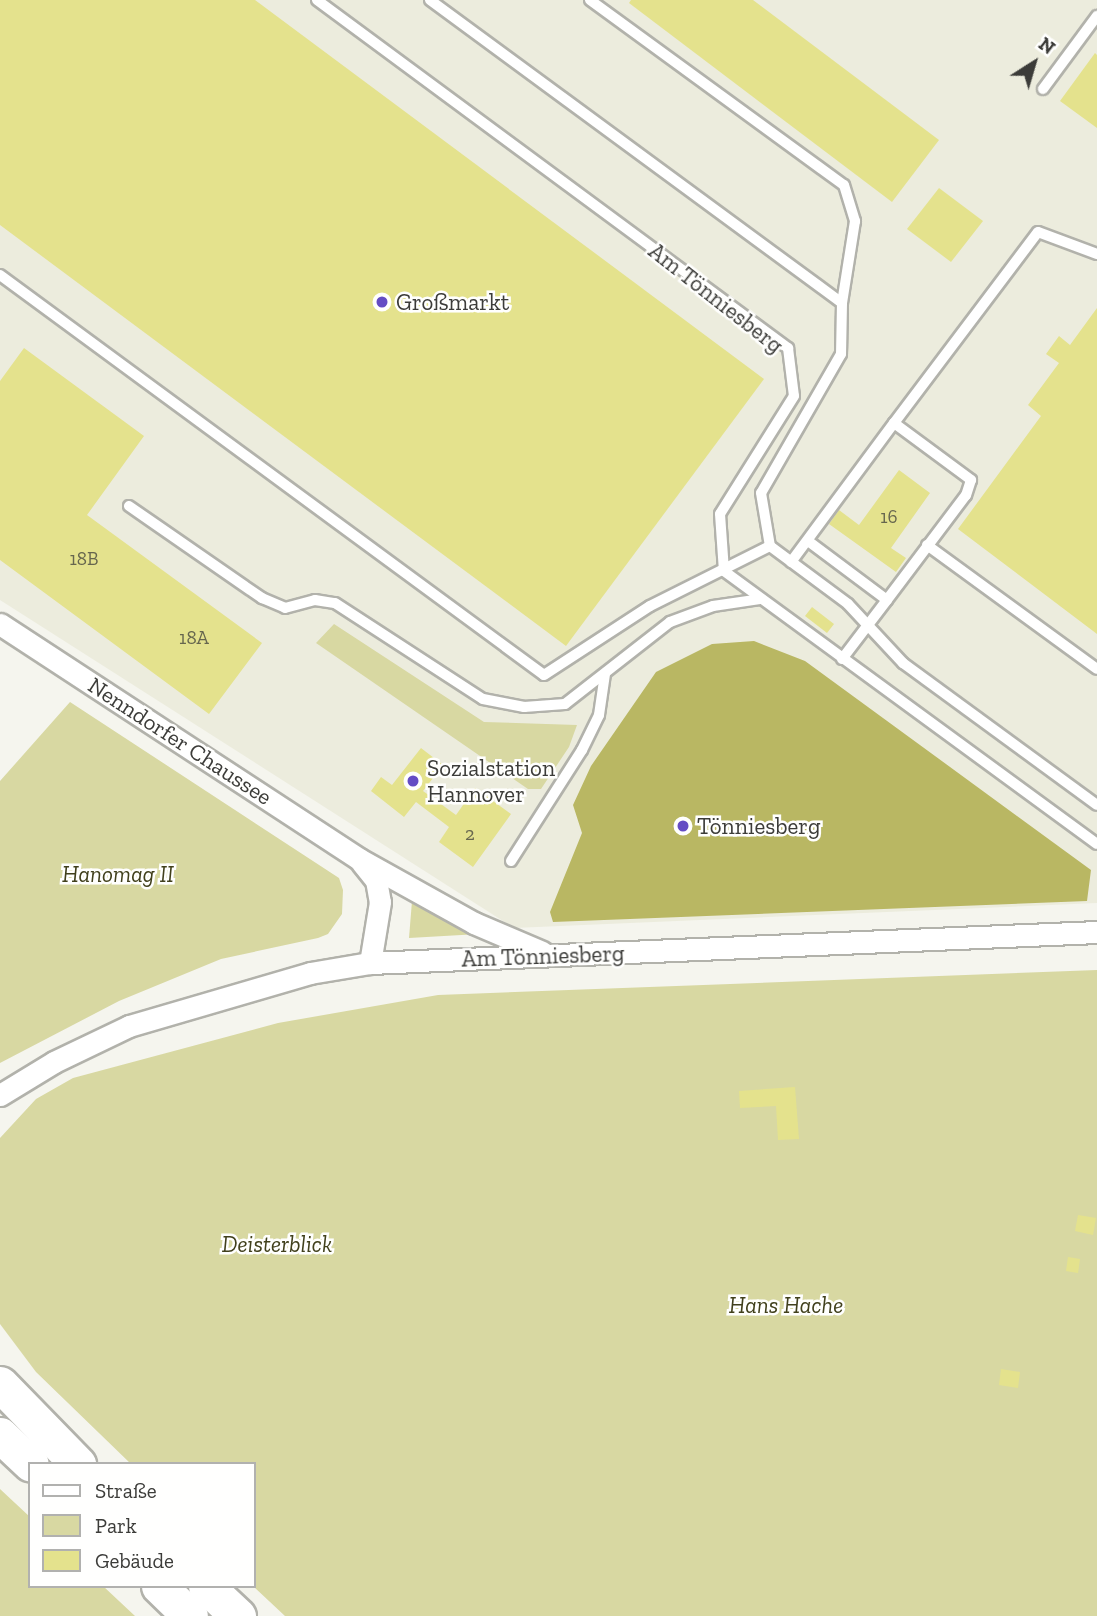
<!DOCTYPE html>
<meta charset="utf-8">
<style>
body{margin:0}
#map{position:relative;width:1097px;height:1616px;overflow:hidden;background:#f5f5ee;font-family:"Zilla Slab",serif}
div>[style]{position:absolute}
.built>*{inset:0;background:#ececdd}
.green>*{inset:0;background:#d8d8a2}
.forest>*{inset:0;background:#b9b763}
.building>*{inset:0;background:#e4e28d}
.roads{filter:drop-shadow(2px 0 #b2b2ab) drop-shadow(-2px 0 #b2b2ab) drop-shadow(0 2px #b2b2ab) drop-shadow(0 -2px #b2b2ab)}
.lane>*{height:10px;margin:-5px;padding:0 5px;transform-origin:5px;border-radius:5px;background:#fff}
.street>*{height:21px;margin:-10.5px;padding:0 10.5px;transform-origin:10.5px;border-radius:10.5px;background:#fff}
.primary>*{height:35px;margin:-17.5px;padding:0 17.5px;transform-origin:17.5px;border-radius:17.5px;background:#fff}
.dots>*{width:19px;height:19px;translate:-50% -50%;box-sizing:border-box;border:4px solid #fffffe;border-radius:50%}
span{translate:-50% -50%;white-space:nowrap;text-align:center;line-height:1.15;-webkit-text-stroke:5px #fffffe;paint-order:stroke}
.number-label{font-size:19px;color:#66664e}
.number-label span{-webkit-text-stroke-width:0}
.street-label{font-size:23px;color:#3c3c39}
.poi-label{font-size:23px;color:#3c3c39}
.left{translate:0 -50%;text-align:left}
.park-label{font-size:23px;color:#41401c;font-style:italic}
.legend{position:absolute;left:28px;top:1462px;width:228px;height:126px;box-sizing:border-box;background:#fffffe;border:2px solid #b1b1af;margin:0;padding:9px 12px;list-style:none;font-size:21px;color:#3c3c39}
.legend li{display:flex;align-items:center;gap:14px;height:35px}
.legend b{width:35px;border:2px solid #b1b1af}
.north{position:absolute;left:999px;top:28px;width:70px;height:70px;-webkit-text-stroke:5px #fffffe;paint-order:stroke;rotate:37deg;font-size:19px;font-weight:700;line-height:28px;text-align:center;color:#3c3c39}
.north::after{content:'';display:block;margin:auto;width:24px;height:32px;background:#3c3c39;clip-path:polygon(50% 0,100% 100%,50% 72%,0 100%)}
</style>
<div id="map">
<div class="built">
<i style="clip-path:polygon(0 0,1097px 0,1097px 903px,514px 928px,0 600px)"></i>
</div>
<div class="green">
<i style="clip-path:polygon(334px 624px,484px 722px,577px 725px,569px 747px,541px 789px,528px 789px,316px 643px)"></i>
<i style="clip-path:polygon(70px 702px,339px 878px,343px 890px,342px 914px,328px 934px,318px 938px,221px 959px,119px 1001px,0 1063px,0 781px)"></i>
<i style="clip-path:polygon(412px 901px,479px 934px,409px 938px)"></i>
<i style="clip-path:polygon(1097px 970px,1097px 1616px,285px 1616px,253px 1586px,254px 1464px,131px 1464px,36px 1372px,0 1324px,0 1138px,36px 1099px,73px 1078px,278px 1023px,438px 995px)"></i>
<i style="clip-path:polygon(0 1489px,30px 1517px,30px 1586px,103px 1586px,135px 1616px,0 1616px)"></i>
</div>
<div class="forest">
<i style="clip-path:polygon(754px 641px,805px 661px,1091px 870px,1087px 901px,553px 922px,550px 912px,582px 833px,573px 805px,591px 766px,656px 672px,712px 644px)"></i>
</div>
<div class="building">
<i style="clip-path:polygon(0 0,255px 0,764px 379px,566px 646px,0 225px)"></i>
<i style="clip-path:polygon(631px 0,753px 0,939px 140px,892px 202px,629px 3px)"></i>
<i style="clip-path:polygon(1095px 53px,1097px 55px,1097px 128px,1060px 101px)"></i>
<i style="clip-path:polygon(939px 188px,983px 221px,951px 262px,907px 229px)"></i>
<i style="clip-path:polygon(1097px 308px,1097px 634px,958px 529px,1041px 416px,1028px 405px,1059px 363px,1046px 354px,1059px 336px,1070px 345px)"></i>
<i style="clip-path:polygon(24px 348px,144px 436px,87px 515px,262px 643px,209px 714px,0 560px,0 381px)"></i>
<i style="clip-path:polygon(899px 470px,930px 493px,891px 548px,906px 558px,896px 572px,829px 524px,839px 510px,859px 525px)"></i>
<i style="clip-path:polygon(812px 607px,834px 624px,827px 633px,805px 616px)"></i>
<i style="clip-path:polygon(421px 748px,443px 765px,423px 791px,456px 815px,475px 788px,511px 814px,473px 867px,439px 842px,449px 827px,416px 802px,404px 817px,371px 791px,381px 777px,392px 785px)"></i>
<i style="clip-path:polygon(795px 1087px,799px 1139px,778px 1140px,776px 1106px,740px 1108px,739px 1091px)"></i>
<i style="clip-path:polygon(1078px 1215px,1096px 1218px,1093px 1235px,1075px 1231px)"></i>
<i style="clip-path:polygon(1068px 1257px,1080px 1259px,1078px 1273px,1066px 1271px)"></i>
<i style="clip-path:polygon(1001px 1369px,1020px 1372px,1018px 1388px,999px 1385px)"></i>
</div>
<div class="roads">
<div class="lane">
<i style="left:317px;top:0;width:586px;rotate:36.46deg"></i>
<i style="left:788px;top:348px;width:48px;rotate:82.9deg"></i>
<i style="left:794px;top:396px;width:139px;rotate:122.1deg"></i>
<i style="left:720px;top:514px;width:57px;rotate:86deg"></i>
<i style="left:724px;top:571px;width:462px;rotate:36.2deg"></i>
<i style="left:430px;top:0;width:511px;rotate:36.33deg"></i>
<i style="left:842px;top:303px;width:51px;rotate:91.1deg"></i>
<i style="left:841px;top:354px;width:160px;rotate:119.9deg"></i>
<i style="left:761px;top:493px;width:54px;rotate:80.4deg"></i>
<i style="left:770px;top:546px;width:97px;rotate:36.6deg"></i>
<i style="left:848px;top:604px;width:81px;rotate:47deg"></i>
<i style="left:903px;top:663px;width:240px;rotate:36.2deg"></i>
<i style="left:590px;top:0;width:314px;rotate:36.1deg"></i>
<i style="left:844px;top:185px;width:38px;rotate:73deg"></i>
<i style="left:855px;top:221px;width:83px;rotate:99deg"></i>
<i style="left:1043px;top:89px;width:91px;rotate:-53.5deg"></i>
<i style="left:0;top:275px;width:675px;rotate:36.33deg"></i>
<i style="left:544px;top:675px;width:126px;rotate:-33.1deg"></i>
<i style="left:650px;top:606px;width:134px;rotate:-26.6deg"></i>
<i style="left:894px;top:423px;width:239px;rotate:-53deg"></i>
<i style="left:1038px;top:232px;width:63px;rotate:20.4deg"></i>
<i style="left:129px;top:506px;width:162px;rotate:34.7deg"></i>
<i style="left:262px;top:598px;width:25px;rotate:23deg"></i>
<i style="left:285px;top:608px;width:31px;rotate:-15deg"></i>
<i style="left:315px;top:600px;width:20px;rotate:9deg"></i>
<i style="left:335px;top:603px;width:176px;rotate:33deg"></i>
<i style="left:483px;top:699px;width:42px;rotate:11deg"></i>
<i style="left:524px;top:707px;width:41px;rotate:-4.2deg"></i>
<i style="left:565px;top:704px;width:133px;rotate:-38deg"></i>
<i style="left:670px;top:622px;width:46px;rotate:-20.4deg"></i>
<i style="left:713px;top:606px;width:49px;rotate:-8.3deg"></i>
<i style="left:927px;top:545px;width:210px;rotate:36.1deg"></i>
<i style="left:791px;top:562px;width:173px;rotate:-53.5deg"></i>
<i style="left:894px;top:423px;width:96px;rotate:36.5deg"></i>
<i style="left:971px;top:480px;width:16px;rotate:108deg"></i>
<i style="left:966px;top:495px;width:131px;rotate:127deg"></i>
<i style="left:887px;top:600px;width:99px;rotate:-143.2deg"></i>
<i style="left:842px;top:659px;width:74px;rotate:-52.7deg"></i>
<i style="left:511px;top:861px;width:132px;rotate:-57.4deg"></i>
<i style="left:582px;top:750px;width:39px;rotate:-64deg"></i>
<i style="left:599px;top:715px;width:41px;rotate:-81.7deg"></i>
</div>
<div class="street">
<i style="left:0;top:624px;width:429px;rotate:33.2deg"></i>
<i style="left:359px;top:859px;width:132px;rotate:29.1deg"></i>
<i style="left:474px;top:923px;width:74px;rotate:23.1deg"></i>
<i style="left:362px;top:863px;width:22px;rotate:51deg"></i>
<i style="left:376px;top:880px;width:22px;rotate:80deg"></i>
<i style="left:380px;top:902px;width:62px;rotate:99.3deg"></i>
<i style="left:0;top:1095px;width:63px;rotate:-31.4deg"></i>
<i style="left:54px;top:1062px;width:83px;rotate:-25.6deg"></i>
<i style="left:129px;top:1026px;width:189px;rotate:-16.3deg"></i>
<i style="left:310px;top:973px;width:61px;rotate:-9.5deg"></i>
<i style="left:370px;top:963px;width:728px;rotate:-2.44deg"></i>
</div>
<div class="primary">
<i style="left:0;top:1384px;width:112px;rotate:45.7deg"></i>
<i style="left:0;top:1435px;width:42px;rotate:43.1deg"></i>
<i style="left:159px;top:1586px;width:43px;rotate:44.1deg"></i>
<i style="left:206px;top:1586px;width:44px;rotate:43.2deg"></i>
</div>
</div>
<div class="dots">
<i style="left:382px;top:302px;background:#644cc4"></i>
<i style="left:413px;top:781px;background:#644cc4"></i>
<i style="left:683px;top:826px;background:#644cc4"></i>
</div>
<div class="number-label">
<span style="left:889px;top:517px">16</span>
<span style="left:84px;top:559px">18B</span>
<span style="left:194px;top:638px">18A</span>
<span style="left:470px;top:834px">2</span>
</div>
<div class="street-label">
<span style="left:716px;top:298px;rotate:38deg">Am Tönniesberg</span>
<span style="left:180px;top:741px;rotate:33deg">Nenndorfer Chaussee</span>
<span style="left:543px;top:956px;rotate:-2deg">Am Tönniesberg</span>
</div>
<div class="poi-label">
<span class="left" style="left:396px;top:302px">Großmarkt</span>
<span class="left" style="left:427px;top:781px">Sozialstation<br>Hannover</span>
<span class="left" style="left:697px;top:826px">Tönniesberg</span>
</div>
<div class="park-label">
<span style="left:118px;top:874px">Hanomag II</span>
<span style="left:277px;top:1244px">Deisterblick</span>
<span style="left:786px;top:1305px">Hans Hache</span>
</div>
<ul class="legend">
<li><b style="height:9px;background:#fff"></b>Straße</li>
<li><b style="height:19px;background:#d8d8a2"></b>Park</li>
<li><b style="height:19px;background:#e4e28d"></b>Gebäude</li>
</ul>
<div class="north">N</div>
</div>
